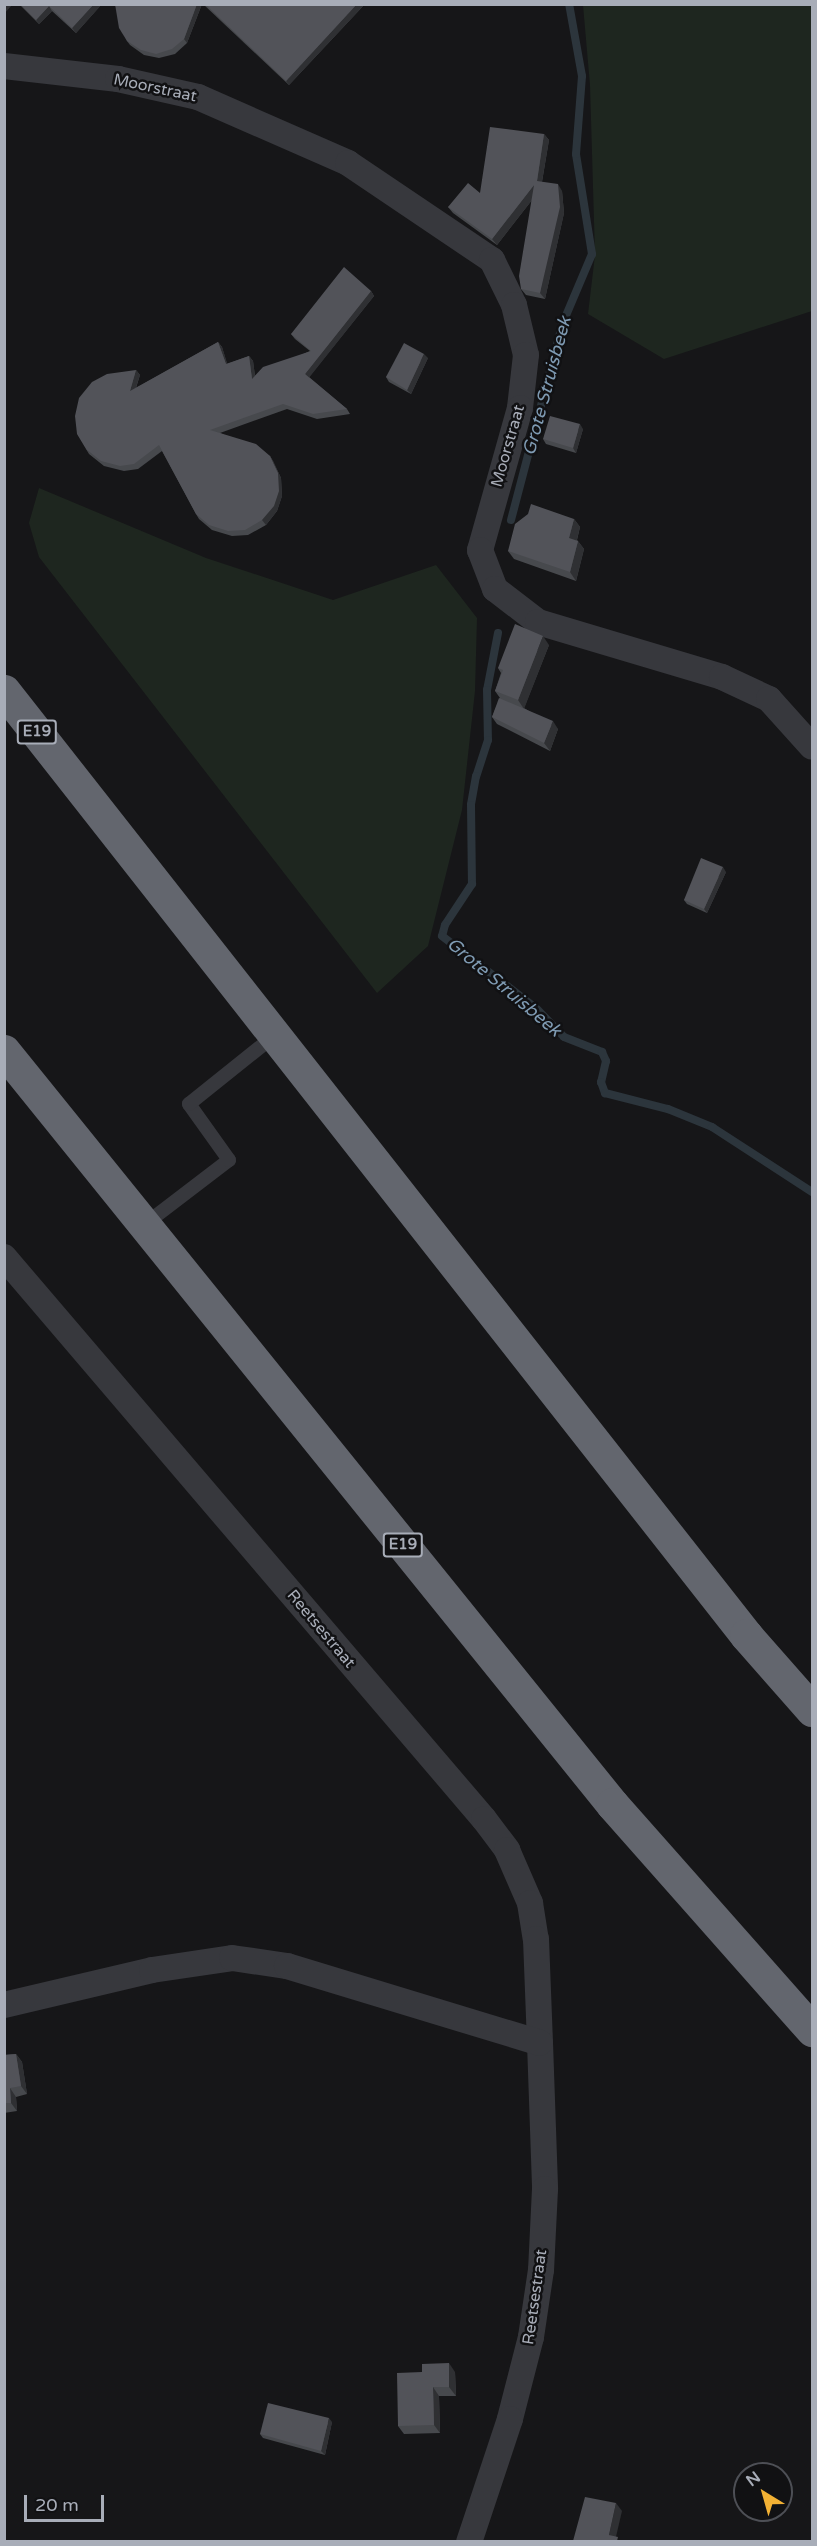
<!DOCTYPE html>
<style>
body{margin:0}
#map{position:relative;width:817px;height:2546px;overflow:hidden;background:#161618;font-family:"Varela Round",sans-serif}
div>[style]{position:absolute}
.green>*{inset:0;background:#1e261f}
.stream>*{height:8px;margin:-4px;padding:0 4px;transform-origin:4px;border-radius:4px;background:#2c353c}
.lane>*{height:14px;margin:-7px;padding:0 7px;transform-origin:7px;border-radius:7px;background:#37383d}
.street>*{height:26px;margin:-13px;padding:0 13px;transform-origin:13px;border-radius:13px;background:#37383d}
.highway>*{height:33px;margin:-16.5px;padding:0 16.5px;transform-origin:16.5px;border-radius:16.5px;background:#63666e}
.wall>*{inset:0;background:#47494d}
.shaded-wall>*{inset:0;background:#2f3033}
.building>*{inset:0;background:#525359}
span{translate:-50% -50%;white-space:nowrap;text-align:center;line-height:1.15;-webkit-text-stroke:5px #111113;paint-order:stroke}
.shield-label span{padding:2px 4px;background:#111113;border:2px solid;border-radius:4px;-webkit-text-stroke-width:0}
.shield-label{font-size:15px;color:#a8adb8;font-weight:700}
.street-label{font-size:16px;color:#a8adb8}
.water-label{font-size:18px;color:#7f9bb3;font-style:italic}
.frame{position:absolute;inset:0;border:6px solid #a8adb8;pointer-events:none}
.north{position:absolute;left:733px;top:2462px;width:60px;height:60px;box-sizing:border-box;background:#111113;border:2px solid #4d4f55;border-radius:50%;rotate:323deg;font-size:16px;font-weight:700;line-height:24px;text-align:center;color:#a8adb8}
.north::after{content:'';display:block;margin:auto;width:21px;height:27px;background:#f2b134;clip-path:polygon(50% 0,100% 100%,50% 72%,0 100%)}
.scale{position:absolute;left:24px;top:2495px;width:80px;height:27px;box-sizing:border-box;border:3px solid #a8adb8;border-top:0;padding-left:8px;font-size:18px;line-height:21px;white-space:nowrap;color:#a8adb8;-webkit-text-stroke:4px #111113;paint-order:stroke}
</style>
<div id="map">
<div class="green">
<i style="clip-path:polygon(583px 5px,812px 5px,812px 311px,664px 359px,588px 314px,595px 255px,590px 85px)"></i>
<i style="clip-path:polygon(39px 488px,206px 558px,333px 600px,436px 565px,477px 618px,475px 691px,462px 810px,428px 946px,377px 993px,39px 557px,29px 523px)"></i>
</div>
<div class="stream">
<i style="left:511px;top:520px;width:202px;rotate:-75.3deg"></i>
<i style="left:562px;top:325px;width:77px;rotate:-67.1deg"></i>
<i style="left:592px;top:254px;width:101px;rotate:-99.1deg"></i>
<i style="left:576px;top:154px;width:78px;rotate:-85.6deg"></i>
<i style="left:582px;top:76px;width:73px;rotate:-100.2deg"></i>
<i style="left:498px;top:633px;width:58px;rotate:100.9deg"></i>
<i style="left:487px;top:690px;width:50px;rotate:88.9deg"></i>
<i style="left:488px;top:740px;width:38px;rotate:108deg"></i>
<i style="left:476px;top:776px;width:29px;rotate:100deg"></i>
<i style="left:471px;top:805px;width:79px;rotate:89.3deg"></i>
<i style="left:472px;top:884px;width:49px;rotate:123.4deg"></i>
<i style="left:445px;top:925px;width:11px;rotate:105deg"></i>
<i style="left:442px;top:936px;width:118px;rotate:37.5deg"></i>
<i style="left:536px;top:1008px;width:40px;rotate:46deg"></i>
<i style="left:564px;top:1037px;width:41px;rotate:21.5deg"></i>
<i style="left:602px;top:1052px;width:10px;rotate:66deg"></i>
<i style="left:606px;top:1061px;width:22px;rotate:103deg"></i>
<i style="left:601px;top:1082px;width:12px;rotate:70deg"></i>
<i style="left:605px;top:1093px;width:65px;rotate:14.3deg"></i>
<i style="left:668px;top:1109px;width:48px;rotate:22.2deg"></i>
<i style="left:712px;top:1127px;width:119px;rotate:33deg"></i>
</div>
<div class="lane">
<i style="left:144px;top:1225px;width:107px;rotate:-37.4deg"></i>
<i style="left:229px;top:1160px;width:69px;rotate:-125.5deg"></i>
<i style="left:189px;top:1104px;width:110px;rotate:-38.7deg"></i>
</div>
<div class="street">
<i style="left:4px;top:66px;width:115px;rotate:6.5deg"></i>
<i style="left:118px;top:79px;width:82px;rotate:12.7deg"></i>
<i style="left:198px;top:97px;width:164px;rotate:23.7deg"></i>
<i style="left:348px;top:163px;width:174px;rotate:34deg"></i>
<i style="left:492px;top:260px;width:50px;rotate:63.9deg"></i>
<i style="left:514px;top:305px;width:51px;rotate:76.5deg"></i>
<i style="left:526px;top:355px;width:53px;rotate:96.5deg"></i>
<i style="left:520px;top:408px;width:148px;rotate:105.7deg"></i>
<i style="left:480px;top:550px;width:42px;rotate:69deg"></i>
<i style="left:495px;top:589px;width:54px;rotate:37.5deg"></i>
<i style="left:538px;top:622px;width:192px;rotate:16.6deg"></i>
<i style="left:722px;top:677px;width:52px;rotate:25.1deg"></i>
<i style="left:769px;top:699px;width:64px;rotate:48.1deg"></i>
<i style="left:4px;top:1257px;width:739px;rotate:49.5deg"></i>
<i style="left:484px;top:1819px;width:39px;rotate:53deg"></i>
<i style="left:507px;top:1850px;width:58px;rotate:66.5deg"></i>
<i style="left:530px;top:1903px;width:36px;rotate:81deg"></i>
<i style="left:536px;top:1939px;width:104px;rotate:87.8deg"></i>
<i style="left:540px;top:2043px;width:146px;rotate:88deg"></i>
<i style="left:545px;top:2189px;width:81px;rotate:92.8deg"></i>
<i style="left:541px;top:2270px;width:68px;rotate:98.5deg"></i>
<i style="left:531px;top:2337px;width:85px;rotate:104.4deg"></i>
<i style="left:510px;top:2419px;width:130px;rotate:108.4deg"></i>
<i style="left:4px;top:2005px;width:152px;rotate:-13.3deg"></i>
<i style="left:152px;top:1970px;width:81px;rotate:-8.5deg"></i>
<i style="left:232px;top:1958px;width:56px;rotate:8.3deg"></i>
<i style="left:287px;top:1966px;width:264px;rotate:16.9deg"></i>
</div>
<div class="highway">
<i style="left:4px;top:691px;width:1201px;rotate:51.83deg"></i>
<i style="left:746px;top:1635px;width:100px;rotate:48.7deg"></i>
<i style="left:4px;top:1051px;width:968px;rotate:51.08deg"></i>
<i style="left:612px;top:1804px;width:302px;rotate:48.5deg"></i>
</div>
<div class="wall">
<i style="clip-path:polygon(19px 4px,102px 4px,76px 33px,52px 11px,39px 24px)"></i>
<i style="clip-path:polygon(115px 4px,202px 4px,187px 43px,175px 54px,159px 58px,144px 55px,130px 45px,127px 41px)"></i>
<i style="clip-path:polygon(203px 4px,365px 4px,289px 85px)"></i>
<i style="clip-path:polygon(544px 134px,549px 140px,542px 182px,562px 191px,564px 213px,545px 299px,526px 295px,521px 289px,532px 200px,497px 245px,453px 213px,448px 207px,480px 193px)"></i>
<i style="clip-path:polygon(371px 291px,374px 296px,309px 377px,347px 409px,350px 414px,317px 419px,287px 409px,220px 433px,270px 456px,273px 461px,281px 478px,282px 496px,277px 511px,266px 525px,248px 535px,232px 536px,212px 530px,199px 519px,196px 514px,162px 451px,138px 469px,124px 471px,104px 466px,89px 454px,86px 449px,136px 370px,140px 375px,136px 388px,218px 342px,222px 347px,227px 364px,249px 356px,253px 361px,255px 376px,310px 351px,295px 339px,291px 334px)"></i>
<i style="clip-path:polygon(428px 358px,411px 394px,389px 382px,386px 377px)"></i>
<i style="clip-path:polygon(583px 429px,576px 453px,546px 444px,543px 439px)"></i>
<i style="clip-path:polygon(574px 519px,580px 527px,577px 540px,584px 549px,576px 581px,514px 559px,508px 551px)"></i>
<i style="clip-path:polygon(549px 645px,524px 708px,558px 729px,550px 751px,497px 724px,492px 717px,500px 698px,495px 691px,501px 673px,498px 668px)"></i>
<i style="clip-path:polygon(726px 872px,707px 913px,687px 904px,684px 900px)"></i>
<i style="clip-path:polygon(16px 2054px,22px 2062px,27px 2094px,16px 2097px,17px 2111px,4px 2113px,4px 2055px)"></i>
<i style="clip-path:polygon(422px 2372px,455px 2372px,456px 2396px,439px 2396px,440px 2433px,404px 2434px,398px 2426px)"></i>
<i style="clip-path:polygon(332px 2422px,325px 2455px,263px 2438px,260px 2434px)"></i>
</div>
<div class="shaded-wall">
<i style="clip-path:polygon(6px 4px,13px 4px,4px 14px,4px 6px)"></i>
<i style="clip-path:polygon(94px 4px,102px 4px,76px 33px,72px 28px)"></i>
<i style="clip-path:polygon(197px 4px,202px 4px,187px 43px,184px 39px)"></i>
<i style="clip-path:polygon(357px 4px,365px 4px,289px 85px,286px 81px)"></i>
<i style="clip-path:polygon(49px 6px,52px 11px,39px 24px,36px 20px)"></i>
<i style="clip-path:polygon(544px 134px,549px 140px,541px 187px,537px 181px)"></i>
<i style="clip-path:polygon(558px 184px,562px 191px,564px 213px,545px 299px,540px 293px)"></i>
<i style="clip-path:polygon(534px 185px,539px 191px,497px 245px,492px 239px)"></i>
<i style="clip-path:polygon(371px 291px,374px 296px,308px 379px,305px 374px)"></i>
<i style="clip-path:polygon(218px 342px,222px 347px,229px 369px,226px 364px)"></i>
<i style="clip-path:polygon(424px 354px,428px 358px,411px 394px,407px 390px)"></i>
<i style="clip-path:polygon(249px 356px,253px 361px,256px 384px,252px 379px)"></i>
<i style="clip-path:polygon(136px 370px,140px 375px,133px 396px,130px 391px)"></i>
<i style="clip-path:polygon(580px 424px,583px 429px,576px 453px,573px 448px)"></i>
<i style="clip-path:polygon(270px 456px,273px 461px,281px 478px,282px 496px,277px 511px,266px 525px,262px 520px)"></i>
<i style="clip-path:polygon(574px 519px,580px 527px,575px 547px,569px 538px)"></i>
<i style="clip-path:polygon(578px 541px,584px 549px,576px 581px,570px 572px)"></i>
<i style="clip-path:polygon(543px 636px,549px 645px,524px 709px,518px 700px)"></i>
<i style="clip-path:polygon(553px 721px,558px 729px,550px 751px,544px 743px)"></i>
<i style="clip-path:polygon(723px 867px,726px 872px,707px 913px,704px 909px)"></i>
<i style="clip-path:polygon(16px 2054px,22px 2062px,27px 2094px,21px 2086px)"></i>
<i style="clip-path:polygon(10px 2088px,16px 2097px,17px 2111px,11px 2103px)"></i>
<i style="clip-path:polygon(449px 2363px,455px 2372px,456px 2396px,449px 2387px)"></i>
<i style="clip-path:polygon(433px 2387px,439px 2396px,440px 2433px,434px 2425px)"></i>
<i style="clip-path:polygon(329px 2418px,332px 2422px,325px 2455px,321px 2451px)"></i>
<i style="clip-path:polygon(616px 2503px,622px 2511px,615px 2541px,609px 2535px)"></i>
</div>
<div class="building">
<i style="clip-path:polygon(20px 4px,94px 4px,72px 28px,49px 6px,36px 20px)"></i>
<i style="clip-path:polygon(115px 4px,197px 4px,184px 39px,172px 49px,156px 54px,141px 50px,127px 41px,119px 28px)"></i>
<i style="clip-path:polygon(205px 4px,357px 4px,286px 81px)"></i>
<i style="clip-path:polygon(490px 127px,544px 134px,537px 181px,558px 184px,560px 207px,540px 293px,521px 289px,519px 276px,534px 185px,492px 239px,448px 207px,468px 183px,480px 193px)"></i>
<i style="clip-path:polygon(344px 267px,371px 291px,305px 374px,347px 409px,313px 414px,283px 404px,210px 430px,256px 444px,270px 456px,278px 473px,279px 491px,274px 506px,262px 520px,245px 530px,228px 531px,209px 525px,196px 514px,159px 445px,134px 464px,120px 466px,101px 461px,86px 449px,77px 434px,75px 416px,79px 398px,92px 382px,107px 374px,136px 370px,130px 391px,218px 342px,226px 364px,249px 356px,252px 379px,263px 367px,311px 351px,291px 334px)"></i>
<i style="clip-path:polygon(404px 343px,424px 354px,407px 390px,386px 377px)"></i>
<i style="clip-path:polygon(550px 416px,580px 424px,573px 448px,543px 439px)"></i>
<i style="clip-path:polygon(531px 504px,574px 519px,569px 538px,578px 541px,570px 572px,508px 551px,515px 524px,528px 514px)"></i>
<i style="clip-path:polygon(515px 624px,543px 636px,518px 700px,495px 691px,503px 670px,498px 668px)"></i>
<i style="clip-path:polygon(499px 698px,553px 721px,544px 743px,492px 717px)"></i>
<i style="clip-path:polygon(701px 858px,723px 867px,704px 909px,684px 900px)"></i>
<i style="clip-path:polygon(16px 2054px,21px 2086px,10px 2088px,11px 2103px,4px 2103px,4px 2055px)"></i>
<i style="clip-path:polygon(449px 2363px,449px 2387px,433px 2387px,434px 2425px,398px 2426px,397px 2373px,422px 2372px,422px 2364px)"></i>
<i style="clip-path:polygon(268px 2403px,329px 2418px,321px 2451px,260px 2434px)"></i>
<i style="clip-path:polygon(585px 2497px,616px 2503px,609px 2535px,618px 2537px,617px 2541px,573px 2541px)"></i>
</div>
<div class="shield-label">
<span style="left:37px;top:732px">E19</span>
<span style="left:403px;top:1545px">E19</span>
</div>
<div class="street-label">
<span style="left:155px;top:88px;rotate:12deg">Moorstraat</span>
<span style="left:508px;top:446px;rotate:-74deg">Moorstraat</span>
<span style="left:321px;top:1629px;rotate:50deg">Reetsestraat</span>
<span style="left:535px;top:2297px;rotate:-82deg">Reetsestraat</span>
</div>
<div class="water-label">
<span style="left:547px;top:386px;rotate:-75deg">Grote Struisbeek</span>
<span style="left:504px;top:987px;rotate:40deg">Grote Struisbeek</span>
</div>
<div class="frame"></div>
<div class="north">N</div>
<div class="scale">20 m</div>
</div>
